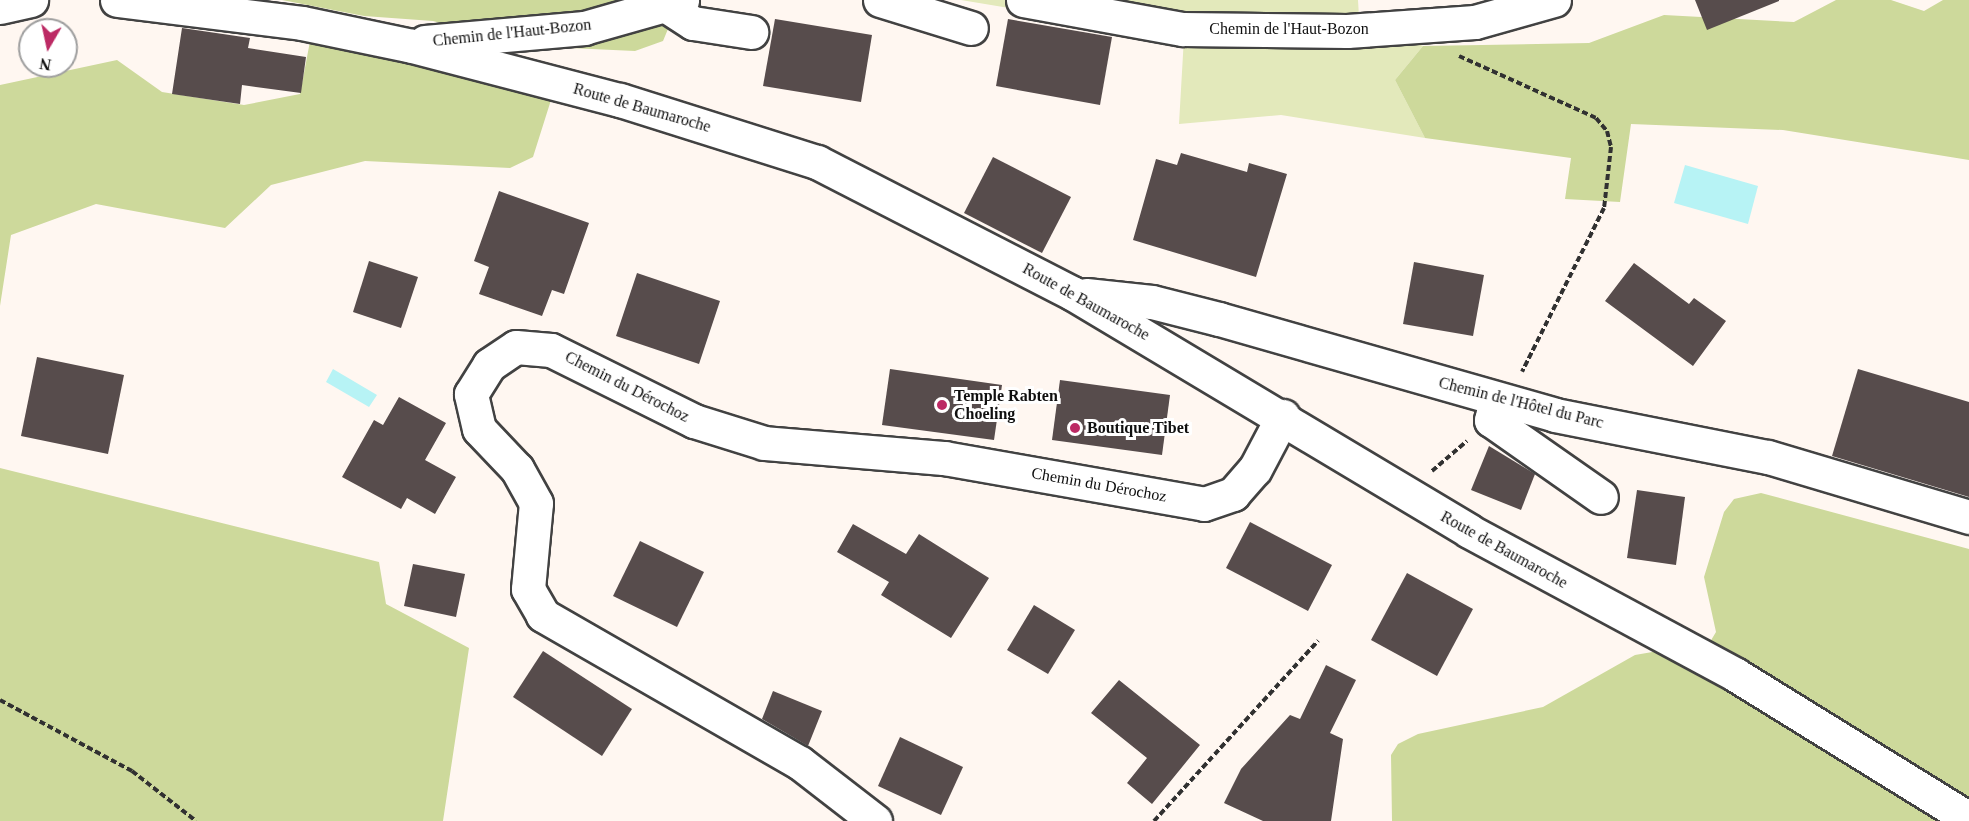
<!DOCTYPE html>
<meta charset="utf-8">
<style>
body{margin:0}
#map{position:relative;width:1969px;height:821px;overflow:hidden;background:#fff7f1;font-family:"Times New Roman",serif}
div>[style]{position:absolute}
.green>*{inset:0;background:#e3e9bb}
.forest>*{inset:0;background:#cdd99b}
.water>*{inset:0;background:#b7f3f5}
.building>*{inset:0;background:#574c4c}
.path>*{height:4px;margin-top:-2px;transform-origin:0;background:repeating-linear-gradient(90deg,#313131 0 6px,transparent 0 9px)}
.roads{filter:drop-shadow(2px 0 #424242) drop-shadow(-2px 0 #424242) drop-shadow(0 2px #424242) drop-shadow(0 -2px #424242)}
.minor>*{height:33px;margin:-16.5px;padding:0 16.5px;transform-origin:16.5px;border-radius:16.5px;background:#fff}
.dots>*{width:16px;height:16px;translate:-50% -50%;box-sizing:border-box;border:3px solid #fff;border-radius:50%}
span{translate:-50% -50%;white-space:nowrap;text-align:center;line-height:1.15;-webkit-text-stroke:6px #fff;paint-order:stroke}
.street-label{font-size:16px;color:#0f0f0f}
.poi-label{font-size:16px;color:#0f0f0f;font-weight:700}
.left{translate:0 -50%;text-align:left}
.north{position:absolute;left:18px;top:18px;width:60px;height:60px;box-sizing:border-box;background:#fff;border:2px solid #9f9f9f;border-radius:50%;rotate:189deg;font-size:16px;font-weight:700;line-height:24px;text-align:center;color:#0f0f0f}
.north::after{content:'';display:block;margin:auto;width:21px;height:27px;background:#bc2a64;clip-path:polygon(50% 0,100% 100%,50% 72%,0 100%)}
</style>
<div id="map">
<div class="green">
<i style="clip-path:polygon(961px 0,1358px 0,1359px 17px,1423px 46px,1395px 80px,1425px 138px,1281px 115px,1179px 124px,1184px 37px)"></i>
</div>
<div class="forest">
<i style="clip-path:polygon(282px 0,665px 0,668px 29px,663px 41px,635px 51px,526px 46px,433px 21px,364px 16px)"></i>
<i style="clip-path:polygon(1836px 0,1891px 0,1924px 11px,1943px 0,1969px 0,1969px 160px,1783px 130px,1631px 124px,1620px 202px,1565px 199px,1571px 158px,1425px 138px,1395px 80px,1423px 46px,1589px 43px,1664px 15px,1794px 22px)"></i>
<i style="clip-path:polygon(311px 36px,551px 100px,533px 157px,510px 168px,365px 161px,271px 185px,225px 228px,96px 204px,11px 235px,0 306px,0 85px,117px 60px,162px 92px,244px 105px,300px 94px)"></i>
<i style="clip-path:polygon(0 468px,379px 562px,386px 604px,469px 648px,443px 821px,0 821px)"></i>
<i style="clip-path:polygon(1761px 493px,1969px 549px,1969px 821px,1392px 821px,1391px 755px,1398px 744px,1418px 734px,1543px 707px,1635px 655px,1710px 642px,1716px 632px,1704px 577px,1724px 512px,1734px 499px)"></i>
</div>
<div class="water">
<i style="clip-path:polygon(1685px 165px,1758px 186px,1748px 224px,1674px 203px)"></i>
<i style="clip-path:polygon(333px 369px,377px 395px,369px 407px,326px 382px)"></i>
</div>
<div class="building">
<i style="clip-path:polygon(1695px 0,1779px 0,1779px 1px,1707px 30px)"></i>
<i style="clip-path:polygon(775px 19px,872px 35px,861px 102px,763px 86px)"></i>
<i style="clip-path:polygon(1008px 19px,1112px 37px,1100px 105px,996px 86px)"></i>
<i style="clip-path:polygon(182px 28px,250px 38px,248px 48px,306px 57px,301px 93px,242px 85px,240px 104px,172px 94px)"></i>
<i style="clip-path:polygon(1181px 153px,1247px 172px,1249px 163px,1287px 174px,1256px 277px,1133px 240px,1156px 159px,1177px 165px)"></i>
<i style="clip-path:polygon(993px 157px,1071px 197px,1042px 253px,964px 213px)"></i>
<i style="clip-path:polygon(499px 191px,589px 223px,564px 294px,552px 290px,542px 316px,479px 294px,489px 267px,474px 261px)"></i>
<i style="clip-path:polygon(369px 261px,418px 277px,401px 328px,353px 312px)"></i>
<i style="clip-path:polygon(1414px 262px,1484px 275px,1473px 336px,1403px 324px)"></i>
<i style="clip-path:polygon(1634px 263px,1689px 304px,1694px 298px,1726px 321px,1693px 366px,1605px 301px)"></i>
<i style="clip-path:polygon(637px 273px,720px 301px,699px 364px,616px 336px)"></i>
<i style="clip-path:polygon(37px 357px,124px 375px,108px 454px,21px 436px)"></i>
<i style="clip-path:polygon(890px 369px,1002px 385px,994px 440px,882px 425px)"></i>
<i style="clip-path:polygon(1858px 369px,1969px 402px,1969px 497px,1832px 456px)"></i>
<i style="clip-path:polygon(1060px 380px,1170px 395px,1162px 455px,1052px 440px)"></i>
<i style="clip-path:polygon(399px 397px,446px 423px,425px 460px,456px 477px,435px 514px,407px 498px,401px 509px,342px 477px,374px 420px,383px 425px)"></i>
<i style="clip-path:polygon(1489px 446px,1535px 474px,1521px 510px,1471px 490px)"></i>
<i style="clip-path:polygon(1637px 490px,1685px 497px,1676px 565px,1627px 558px)"></i>
<i style="clip-path:polygon(1250px 522px,1332px 565px,1308px 611px,1226px 568px)"></i>
<i style="clip-path:polygon(853px 524px,906px 554px,919px 534px,989px 578px,951px 638px,881px 595px,889px 582px,837px 552px)"></i>
<i style="clip-path:polygon(640px 541px,704px 572px,677px 627px,613px 596px)"></i>
<i style="clip-path:polygon(413px 564px,465px 574px,456px 617px,404px 606px)"></i>
<i style="clip-path:polygon(1407px 573px,1473px 609px,1437px 676px,1371px 640px)"></i>
<i style="clip-path:polygon(1034px 605px,1075px 630px,1048px 674px,1007px 650px)"></i>
<i style="clip-path:polygon(543px 651px,632px 709px,602px 756px,513px 697px)"></i>
<i style="clip-path:polygon(1326px 665px,1356px 680px,1330px 733px,1343px 739px,1331px 821px,1263px 821px,1224px 803px,1241px 769px,1290px 715px,1300px 719px)"></i>
<i style="clip-path:polygon(1119px 680px,1200px 745px,1152px 804px,1127px 783px,1147px 758px,1091px 713px)"></i>
<i style="clip-path:polygon(773px 691px,822px 711px,808px 746px,762px 719px)"></i>
<i style="clip-path:polygon(900px 737px,963px 767px,941px 815px,878px 786px)"></i>
</div>
<div class="path">
<i style="left:1459px;top:56px;width:150px;rotate:24.3deg"></i>
<i style="left:1596px;top:118px;width:17px;rotate:50deg"></i>
<i style="left:1607px;top:131px;width:16px;rotate:76deg"></i>
<i style="left:1611px;top:147px;width:61px;rotate:96.5deg"></i>
<i style="left:1604px;top:208px;width:183px;rotate:116.6deg"></i>
<i style="left:1432px;top:471px;width:46px;rotate:-40.6deg"></i>
<i style="left:0;top:700px;width:150px;rotate:28.3deg"></i>
<i style="left:132px;top:771px;width:81px;rotate:38deg"></i>
<i style="left:1154px;top:821px;width:244px;rotate:-47.7deg"></i>
</div>
<div class="roads">
<div class="minor">
<i style="left:117px;top:0;width:186px;rotate:7.1deg"></i>
<i style="left:302px;top:23px;width:112px;rotate:11.8deg"></i>
<i style="left:412px;top:46px;width:215px;rotate:14.6deg"></i>
<i style="left:620px;top:100px;width:207px;rotate:17.5deg"></i>
<i style="left:817px;top:162px;width:287px;rotate:27.2deg"></i>
<i style="left:1072px;top:293px;width:463px;rotate:30.9deg"></i>
<i style="left:1469px;top:531px;width:303px;rotate:28.3deg"></i>
<i style="left:1736px;top:675px;width:274px;rotate:31.7deg"></i>
<i style="left:880px;top:0;width:95px;rotate:17.1deg"></i>
<i style="left:1023px;top:0;width:163px;rotate:10.3deg"></i>
<i style="left:1183px;top:29px;width:164px;rotate:0.7deg"></i>
<i style="left:1347px;top:31px;width:128px;rotate:-4deg"></i>
<i style="left:1475px;top:22px;width:82px;rotate:-15.6deg"></i>
<i style="left:665px;top:5px;width:33px;rotate:33deg"></i>
<i style="left:693px;top:23px;width:59px;rotate:8.8deg"></i>
<i style="left:0;top:7px;width:32px;rotate:-13deg"></i>
<i style="left:425px;top:42px;width:160px;rotate:-5deg"></i>
<i style="left:584px;top:28px;width:102px;rotate:-15.9deg"></i>
<i style="left:1086px;top:295px;width:66px;rotate:6.1deg"></i>
<i style="left:1152px;top:302px;width:69px;rotate:14.2deg"></i>
<i style="left:1219px;top:319px;width:349px;rotate:15.9deg"></i>
<i style="left:1555px;top:415px;width:217px;rotate:11.2deg"></i>
<i style="left:1768px;top:457px;width:210px;rotate:16.6deg"></i>
<i style="left:1496px;top:399px;width:22px;rotate:103deg"></i>
<i style="left:1491px;top:420px;width:134px;rotate:35deg"></i>
<i style="left:875px;top:821px;width:95px;rotate:-142.3deg"></i>
<i style="left:800px;top:763px;width:297px;rotate:-150.1deg"></i>
<i style="left:543px;top:615px;width:30px;rotate:-120deg"></i>
<i style="left:528px;top:589px;width:86px;rotate:-84.7deg"></i>
<i style="left:536px;top:503px;width:39px;rotate:-119deg"></i>
<i style="left:517px;top:469px;width:55px;rotate:-133.5deg"></i>
<i style="left:479px;top:429px;width:36px;rotate:-103deg"></i>
<i style="left:471px;top:394px;width:34px;rotate:-58deg"></i>
<i style="left:489px;top:365px;width:32px;rotate:-34deg"></i>
<i style="left:516px;top:347px;width:35px;rotate:5deg"></i>
<i style="left:551px;top:350px;width:160px;rotate:26.4deg"></i>
<i style="left:694px;top:421px;width:73px;rotate:17.4deg"></i>
<i style="left:764px;top:443px;width:181px;rotate:4.8deg"></i>
<i style="left:944px;top:458px;width:264px;rotate:10deg"></i>
<i style="left:1204px;top:504px;width:31px;rotate:-19deg"></i>
<i style="left:1233px;top:494px;width:33px;rotate:-49deg"></i>
<i style="left:1255px;top:469px;width:60px;rotate:-62.2deg"></i>
</div>
</div>
<div class="dots">
<i style="left:942px;top:405px;background:#bc2a64"></i>
<i style="left:1075px;top:428px;background:#bc2a64"></i>
</div>
<div class="street-label">
<span style="left:1289px;top:29px">Chemin de l'Haut-Bozon</span>
<span style="left:512px;top:33px;rotate:-6deg">Chemin de l'Haut-Bozon</span>
<span style="left:642px;top:108px;rotate:16deg">Route de Baumaroche</span>
<span style="left:1086px;top:302px;rotate:29deg">Route de Baumaroche</span>
<span style="left:627px;top:387px;rotate:27deg">Chemin du Dérochoz</span>
<span style="left:1521px;top:403px;rotate:14deg">Chemin de l'Hôtel du Parc</span>
<span style="left:1099px;top:485px;rotate:10deg">Chemin du Dérochoz</span>
<span style="left:1504px;top:550px;rotate:29deg">Route de Baumaroche</span>
</div>
<div class="poi-label">
<span class="left" style="left:954px;top:405px">Temple Rabten<br>Choeling</span>
<span class="left" style="left:1087px;top:428px">Boutique Tibet</span>
</div>
<div class="north">N</div>
</div>
